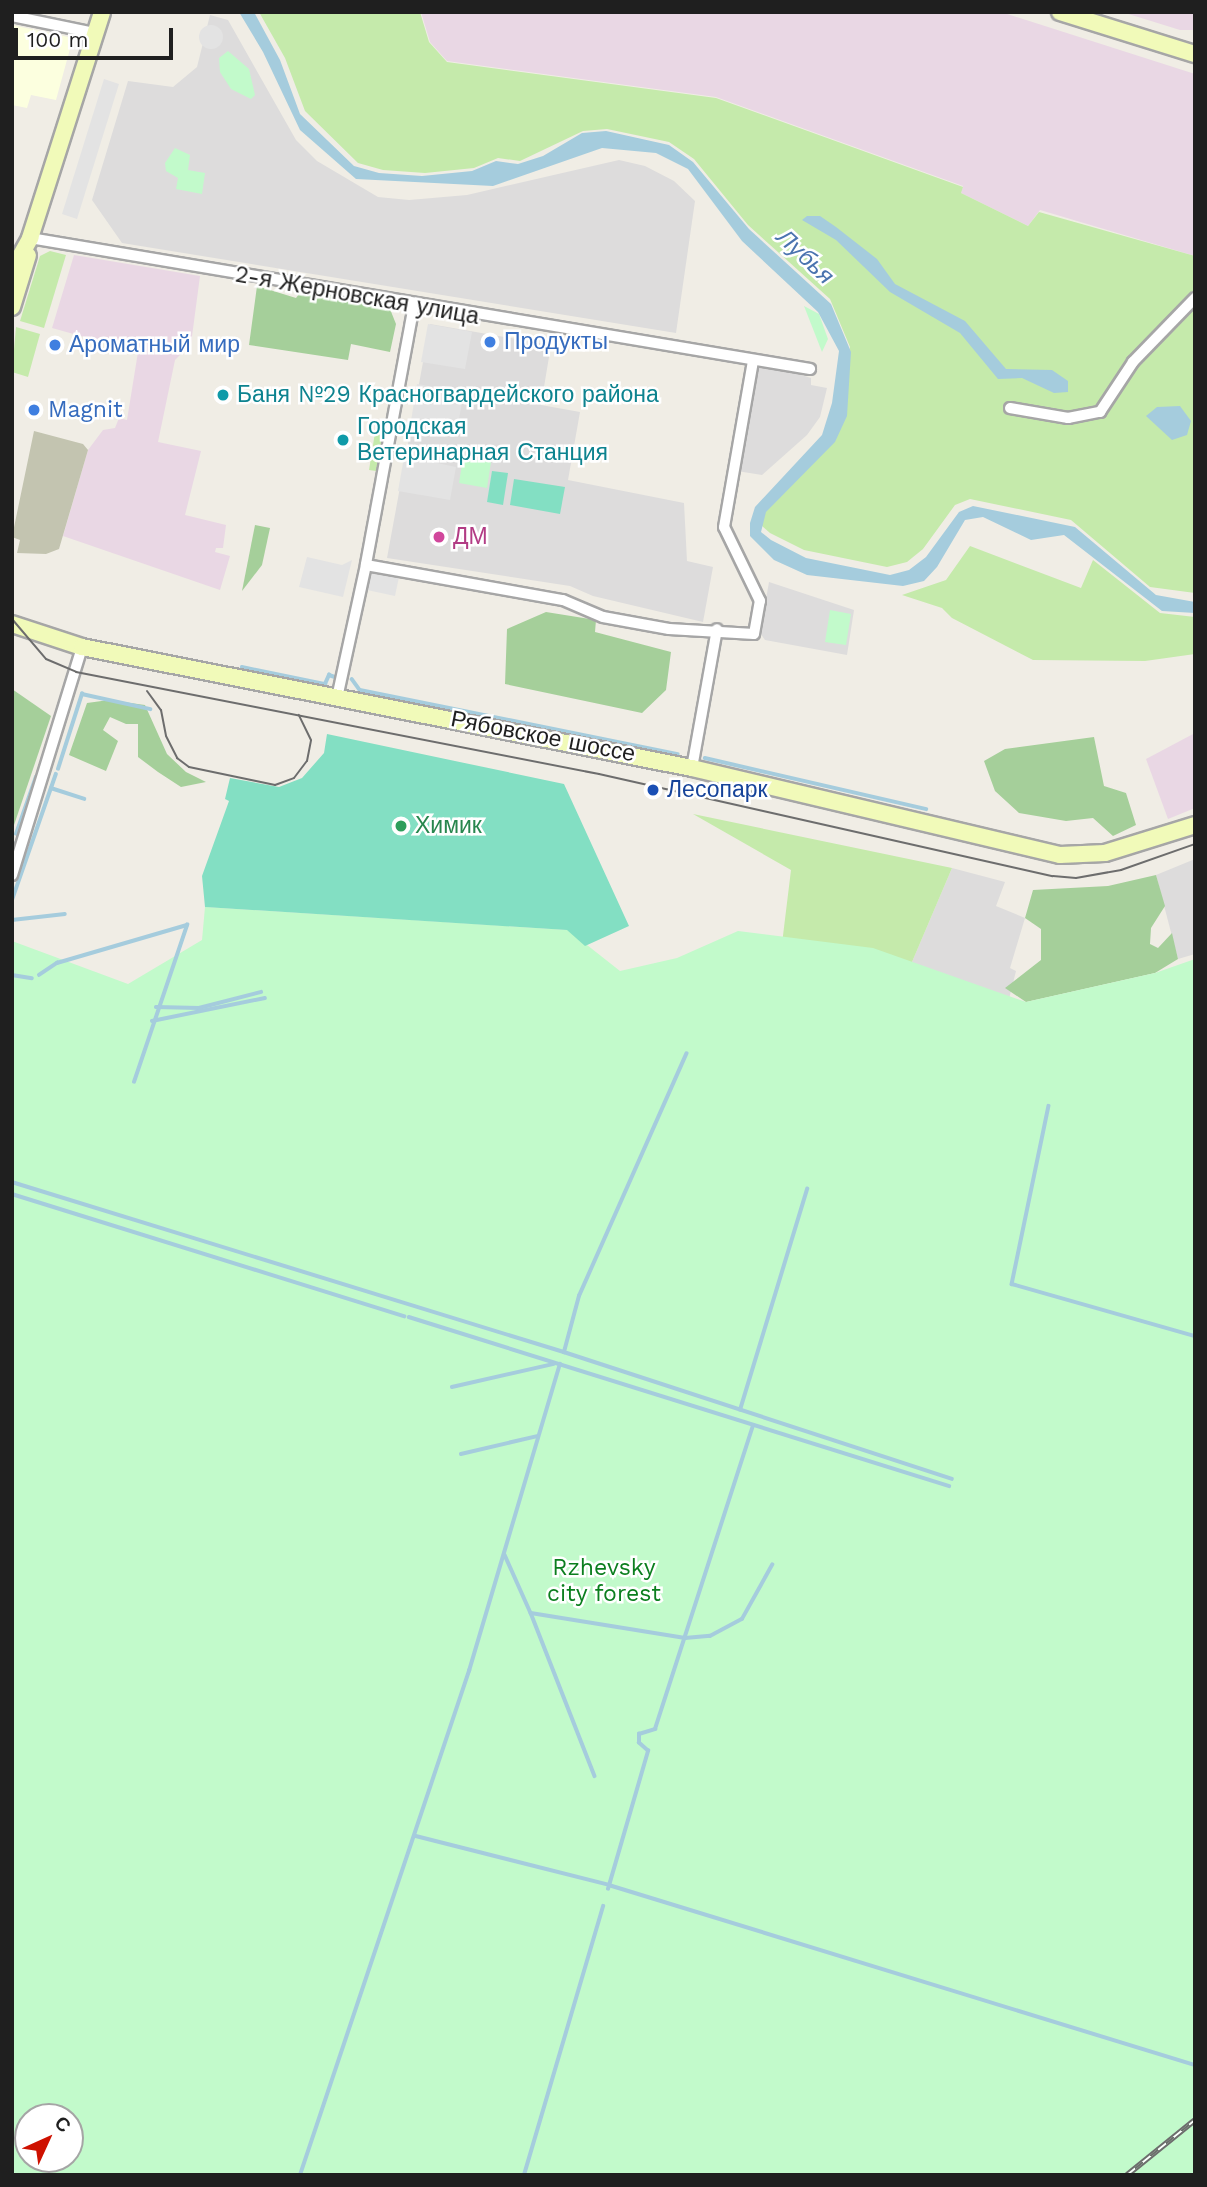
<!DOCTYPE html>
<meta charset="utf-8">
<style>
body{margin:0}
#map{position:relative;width:1207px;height:2187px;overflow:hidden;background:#f0ede5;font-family:"Work Sans",sans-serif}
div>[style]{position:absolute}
.residential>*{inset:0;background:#dddcdc}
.industrial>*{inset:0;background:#e9d7e4}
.education>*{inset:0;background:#fcffdf}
.construction>*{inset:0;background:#c3c4b0}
.grass>*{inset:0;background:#c5eaab}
.forest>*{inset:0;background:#a5cf9a}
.park>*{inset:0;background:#c2facb}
.pitch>*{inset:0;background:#83dfc3}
.parking>*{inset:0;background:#e3e3e3}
.round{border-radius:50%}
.water>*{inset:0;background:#a5ccdd}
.stream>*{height:3.5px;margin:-1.75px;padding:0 1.75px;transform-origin:1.75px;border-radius:1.75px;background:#a5ccdd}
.roads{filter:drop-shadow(2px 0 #a6a6a6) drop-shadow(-2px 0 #a6a6a6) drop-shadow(0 2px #a6a6a6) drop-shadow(0 -2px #a6a6a6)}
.street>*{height:10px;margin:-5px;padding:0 5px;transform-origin:5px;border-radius:5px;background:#fff}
.secondary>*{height:16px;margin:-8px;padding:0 8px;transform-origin:8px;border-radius:8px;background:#f1fab9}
.tram>*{height:2px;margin:-1px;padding:0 1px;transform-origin:1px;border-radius:1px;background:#6d6d6d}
.rail>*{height:6px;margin-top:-3px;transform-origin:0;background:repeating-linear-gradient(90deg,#fff 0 10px,#6d6d6d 0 20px);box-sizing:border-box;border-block:2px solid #6d6d6d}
.dots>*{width:19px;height:19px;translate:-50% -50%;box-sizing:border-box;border:4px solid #fff;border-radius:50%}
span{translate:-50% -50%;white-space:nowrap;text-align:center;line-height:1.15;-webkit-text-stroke:5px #fff;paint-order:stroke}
.street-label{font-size:23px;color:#1f1f1f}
.shop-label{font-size:23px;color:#366cbe}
.left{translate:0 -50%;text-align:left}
.culture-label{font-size:23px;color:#0d838f}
.hotel-label{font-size:23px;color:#b23c85}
.transit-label{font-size:23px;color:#164399}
.leisure-label{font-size:23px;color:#27864d}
.park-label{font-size:23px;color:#0b7e1e}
.water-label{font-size:24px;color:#4b74af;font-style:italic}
.frame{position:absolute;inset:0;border:14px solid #1f1f1f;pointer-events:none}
.north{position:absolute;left:14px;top:2103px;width:70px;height:70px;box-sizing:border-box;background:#fff;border:2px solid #a5a5a5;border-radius:50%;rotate:45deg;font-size:19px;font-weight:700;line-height:28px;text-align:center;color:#1f1f1f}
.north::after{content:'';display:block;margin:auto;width:24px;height:32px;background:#ce1100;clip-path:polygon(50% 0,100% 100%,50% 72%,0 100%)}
.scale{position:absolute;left:14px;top:28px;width:159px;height:32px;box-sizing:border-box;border:4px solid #1f1f1f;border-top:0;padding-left:9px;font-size:21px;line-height:24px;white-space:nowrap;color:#1f1f1f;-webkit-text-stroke:5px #fff;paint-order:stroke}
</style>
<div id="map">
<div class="residential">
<i style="clip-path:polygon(210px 15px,228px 20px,296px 140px,317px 161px,378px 197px,409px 200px,467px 195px,619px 160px,645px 166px,674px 181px,695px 201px,676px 333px,122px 243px,92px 200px,128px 81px,173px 87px,197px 67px)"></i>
<i style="clip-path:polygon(430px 324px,551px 345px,541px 405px,580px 412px,568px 480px,684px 503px,687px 561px,713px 567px,703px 622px,593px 596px,570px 586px,387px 558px)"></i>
<i style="clip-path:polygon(756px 365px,789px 371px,811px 378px,811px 385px,827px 388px,820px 417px,807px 435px,762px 475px,737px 471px)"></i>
<i style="clip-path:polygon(769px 582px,854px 610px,847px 655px,765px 640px,760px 633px)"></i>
<i style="clip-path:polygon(1195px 859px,1195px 954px,1178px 959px,1156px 875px)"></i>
<i style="clip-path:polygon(952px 868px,1005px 882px,996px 906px,1025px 918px,1010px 968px,1016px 971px,1008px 1003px,909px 969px)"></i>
</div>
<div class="industrial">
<i style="clip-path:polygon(421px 12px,1001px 12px,1195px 74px,1195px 256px,1040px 210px,1028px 226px,961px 193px,963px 186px,716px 97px,447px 61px,430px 42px)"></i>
<i style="clip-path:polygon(1122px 12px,1195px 12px,1195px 30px,1180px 30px)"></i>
<i style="clip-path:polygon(74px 255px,200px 276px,191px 344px,175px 360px,158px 442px,201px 451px,185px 515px,226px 525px,223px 548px,216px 548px,215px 552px,230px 556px,220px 590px,63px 536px,88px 450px,103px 430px,115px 428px,119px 418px,127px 420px,138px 352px,52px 328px)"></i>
<i style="clip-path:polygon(1195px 733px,1195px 808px,1168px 819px,1146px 759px)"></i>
</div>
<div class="education">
<i style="clip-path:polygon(12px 25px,73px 38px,56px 100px,31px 95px,27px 108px,12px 105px)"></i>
</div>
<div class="construction">
<i style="clip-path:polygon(34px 431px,83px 444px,88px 450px,59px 549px,46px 554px,17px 553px,20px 540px,12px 537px)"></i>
</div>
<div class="grass">
<i style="clip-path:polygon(259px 12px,420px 12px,429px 42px,447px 62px,716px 98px,963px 187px,961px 193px,1028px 226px,1039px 212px,1195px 256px,1195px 593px,1150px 587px,1071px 520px,970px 499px,955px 505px,923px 549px,907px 562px,887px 567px,804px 550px,770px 533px,761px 525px,760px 514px,833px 436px,850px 347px,830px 299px,748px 225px,694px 159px,669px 142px,607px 129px,583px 131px,520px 161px,498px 158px,474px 168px,425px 173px,383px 170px,358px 163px,305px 111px,285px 58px)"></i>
<i style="clip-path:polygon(50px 251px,66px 255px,44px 328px,20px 321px,40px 256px)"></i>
<i style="clip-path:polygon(16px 327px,40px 334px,28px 377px,12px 372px)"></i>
<i style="clip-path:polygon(377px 420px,385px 421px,376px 471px,369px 470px)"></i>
<i style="clip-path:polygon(970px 546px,1081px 588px,1093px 560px,1160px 613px,1195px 617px,1195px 654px,1145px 661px,1033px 660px,952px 618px,942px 608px,902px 595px,946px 580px)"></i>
<i style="clip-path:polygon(693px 814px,952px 868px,909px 969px,780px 960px,791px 870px)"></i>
</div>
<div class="forest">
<i style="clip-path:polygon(257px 286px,296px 298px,302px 290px,390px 309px,396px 324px,390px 352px,351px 344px,348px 360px,249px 345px)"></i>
<i style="clip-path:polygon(255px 525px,270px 528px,262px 565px,242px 591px)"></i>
<i style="clip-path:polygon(546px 612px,596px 620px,595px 632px,671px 652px,666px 690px,642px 713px,505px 684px,507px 629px)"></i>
<i style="clip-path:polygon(12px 689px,51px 716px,12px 831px)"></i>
<i style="clip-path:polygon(109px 700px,145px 705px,167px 754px,186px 772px,206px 782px,181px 787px,158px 772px,138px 757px,138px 724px,126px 724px,110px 717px,103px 730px,118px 741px,106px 771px,69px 755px,87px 703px)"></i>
<i style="clip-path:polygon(1094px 737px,1104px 786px,1126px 793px,1136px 825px,1113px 836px,1093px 818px,1066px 821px,1019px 813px,995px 791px,984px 761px,1005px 749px)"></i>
<i style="clip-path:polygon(1156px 875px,1165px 906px,1151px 928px,1150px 944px,1158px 948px,1172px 933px,1178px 959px,1155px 973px,1026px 1002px,1005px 988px,1041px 960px,1041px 929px,1025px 918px,1033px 890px,1108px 886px)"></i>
</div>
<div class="park">
<i style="clip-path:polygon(228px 51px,249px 69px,255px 95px,251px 99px,231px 89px,220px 72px,219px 58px)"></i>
<i style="clip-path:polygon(175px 148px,190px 155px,188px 170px,205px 173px,202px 194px,176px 189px,178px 178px,166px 171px,165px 163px)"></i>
<i style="clip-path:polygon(804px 306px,819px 314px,828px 339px,822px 352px)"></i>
<i style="clip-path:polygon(463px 458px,491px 462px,487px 488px,459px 483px)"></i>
<i style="clip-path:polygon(830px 610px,851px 614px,846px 645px,825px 642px)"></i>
<i style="clip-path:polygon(evenodd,205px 907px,568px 930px,620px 971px,677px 958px,738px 931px,873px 948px,1026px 1002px,1155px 973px,1195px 959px,1195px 2175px,12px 2175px,12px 941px,128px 984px,202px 940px,205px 907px,28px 2117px,70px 2117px,70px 2159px,28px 2159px,28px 2117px)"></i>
</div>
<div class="pitch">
<i style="clip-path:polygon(492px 471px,508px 473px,503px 505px,487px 502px)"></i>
<i style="clip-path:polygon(514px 479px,565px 487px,560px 514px,510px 505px)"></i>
<i style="clip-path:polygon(327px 734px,564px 784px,629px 926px,585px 946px,567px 930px,205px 907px,202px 876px,229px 801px,225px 799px,230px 778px,279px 787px,302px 778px,324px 753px)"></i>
</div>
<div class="parking">
<i class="round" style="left:199px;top:25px;width:24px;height:24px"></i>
<i style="clip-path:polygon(104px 79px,119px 84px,77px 219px,62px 214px)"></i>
<i style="clip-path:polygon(428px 324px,472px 332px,465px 369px,421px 362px)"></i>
<i style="clip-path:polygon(417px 384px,464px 392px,456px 435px,410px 427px)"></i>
<i style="clip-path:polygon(406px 446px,433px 451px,432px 462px,456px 467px,450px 500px,398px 491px)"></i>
<i style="clip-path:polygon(307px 557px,342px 565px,352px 560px,343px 597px,299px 587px)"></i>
<i style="clip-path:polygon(371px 572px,399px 577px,395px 596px,367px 590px)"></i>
</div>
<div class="water">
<i style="clip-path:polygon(239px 12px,254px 12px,280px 60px,300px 114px,354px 166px,379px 173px,422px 176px,472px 171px,496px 161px,518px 164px,543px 156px,582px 133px,606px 131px,669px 145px,693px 162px,749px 229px,831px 304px,851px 352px,847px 416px,835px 442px,766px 512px,761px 532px,771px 540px,806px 558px,890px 575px,909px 570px,926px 557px,959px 512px,973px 506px,1075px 527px,1156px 595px,1195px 602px,1195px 613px,1162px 611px,1064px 535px,1031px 540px,983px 517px,965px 520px,937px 567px,924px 581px,903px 586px,807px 575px,774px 560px,750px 536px,750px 523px,755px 507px,822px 435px,832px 403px,839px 351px,818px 312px,742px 241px,688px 169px,656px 153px,602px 148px,493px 186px,356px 179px,300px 130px,263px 52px)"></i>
<i style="clip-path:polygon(807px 216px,820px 216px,836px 227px,877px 259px,895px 284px,965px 321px,1006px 369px,1052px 370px,1068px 381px,1068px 392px,1054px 393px,1022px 378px,998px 379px,960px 333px,890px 292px,836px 240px,802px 220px)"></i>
<i style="clip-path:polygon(1180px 406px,1191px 421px,1187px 435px,1172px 440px,1146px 416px,1157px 407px)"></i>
</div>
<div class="stream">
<i style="left:242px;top:667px;width:85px;rotate:11.6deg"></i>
<i style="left:325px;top:684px;width:10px;rotate:-66deg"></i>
<i style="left:329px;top:675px;width:6px;rotate:18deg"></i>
<i style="left:352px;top:679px;width:14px;rotate:54deg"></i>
<i style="left:360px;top:690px;width:324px;rotate:11.4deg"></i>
<i style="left:705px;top:758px;width:227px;rotate:13deg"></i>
<i style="left:58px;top:769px;width:79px;rotate:-72.3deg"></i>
<i style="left:82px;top:694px;width:70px;rotate:12.4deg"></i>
<i style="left:51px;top:788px;width:35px;rotate:18deg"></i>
<i style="left:16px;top:834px;width:60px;rotate:-70.7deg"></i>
<i style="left:12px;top:846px;width:3px;rotate:-72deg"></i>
<i style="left:12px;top:900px;width:133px;rotate:-70.8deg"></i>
<i style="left:12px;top:920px;width:53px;rotate:-6.5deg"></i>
<i style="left:12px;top:975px;width:20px;rotate:9deg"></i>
<i style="left:39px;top:975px;width:22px;rotate:-34deg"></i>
<i style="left:57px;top:963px;width:135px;rotate:-16.3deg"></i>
<i style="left:156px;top:1007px;width:43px;rotate:1.3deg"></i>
<i style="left:199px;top:1008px;width:64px;rotate:-14.5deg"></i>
<i style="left:152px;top:1021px;width:115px;rotate:-11.5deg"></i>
<i style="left:134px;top:1082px;width:166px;rotate:-71.3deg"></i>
<i style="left:1049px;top:1106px;width:182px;rotate:101.7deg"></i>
<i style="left:1012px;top:1284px;width:190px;rotate:15.9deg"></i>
<i style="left:12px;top:1182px;width:578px;rotate:17.12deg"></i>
<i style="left:564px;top:1352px;width:408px;rotate:18.1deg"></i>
<i style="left:12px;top:1194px;width:411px;rotate:17.3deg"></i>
<i style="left:409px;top:1317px;width:566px;rotate:17.38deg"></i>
<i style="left:564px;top:1352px;width:58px;rotate:-75deg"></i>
<i style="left:579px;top:1296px;width:265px;rotate:-66.1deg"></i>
<i style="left:452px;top:1387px;width:104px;rotate:-12.8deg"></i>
<i style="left:740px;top:1410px;width:231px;rotate:-73.1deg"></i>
<i style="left:461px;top:1454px;width:79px;rotate:-13.2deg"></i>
<i style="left:505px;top:1555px;width:64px;rotate:65.9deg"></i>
<i style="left:531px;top:1613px;width:156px;rotate:9.2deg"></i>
<i style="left:685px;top:1638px;width:25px;rotate:-5deg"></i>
<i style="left:710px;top:1636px;width:36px;rotate:-28deg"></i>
<i style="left:742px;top:1619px;width:62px;rotate:-60.9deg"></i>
<i style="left:531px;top:1613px;width:175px;rotate:68.6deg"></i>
<i style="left:416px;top:1836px;width:199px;rotate:14.2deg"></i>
<i style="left:609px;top:1885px;width:613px;rotate:17.08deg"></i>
<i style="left:608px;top:1889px;width:144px;rotate:-73.8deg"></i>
<i style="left:648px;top:1751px;width:12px;rotate:-138deg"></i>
<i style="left:639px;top:1743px;width:9px;rotate:-90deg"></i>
<i style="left:639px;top:1734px;width:17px;rotate:-17deg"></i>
<i style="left:655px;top:1729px;width:318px;rotate:-72.1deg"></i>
<i style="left:300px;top:2175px;width:532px;rotate:-71.46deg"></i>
<i style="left:469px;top:1671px;width:320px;rotate:-73.5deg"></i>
<i style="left:524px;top:2175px;width:280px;rotate:-73.6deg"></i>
</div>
<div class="roads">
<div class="street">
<i style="left:12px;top:16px;width:85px;rotate:11.6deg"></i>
<i style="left:30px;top:238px;width:791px;rotate:9.53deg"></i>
<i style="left:414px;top:305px;width:264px;rotate:100.5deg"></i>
<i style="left:366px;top:565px;width:200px;rotate:10.1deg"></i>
<i style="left:563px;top:600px;width:43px;rotate:23deg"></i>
<i style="left:603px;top:617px;width:67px;rotate:10.3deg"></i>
<i style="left:669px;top:629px;width:85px;rotate:3.4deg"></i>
<i style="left:754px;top:634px;width:34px;rotate:-80deg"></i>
<i style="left:760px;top:601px;width:82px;rotate:-115.9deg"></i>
<i style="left:724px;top:527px;width:169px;rotate:-80.1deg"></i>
<i style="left:1010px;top:408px;width:59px;rotate:9.8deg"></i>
<i style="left:1068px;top:418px;width:33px;rotate:-11deg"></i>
<i style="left:1100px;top:412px;width:60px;rotate:-56.6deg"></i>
<i style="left:1133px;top:362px;width:89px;rotate:-45.9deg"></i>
<i style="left:337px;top:698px;width:136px;rotate:-77.7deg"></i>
<i style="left:692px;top:768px;width:141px;rotate:-79.8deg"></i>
<i style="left:12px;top:875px;width:239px;rotate:-72.9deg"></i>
</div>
<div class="secondary">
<i style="left:1060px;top:12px;width:141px;rotate:17.3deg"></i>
<i style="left:12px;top:271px;width:38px;rotate:-61deg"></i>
<i style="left:30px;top:238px;width:237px;rotate:-72.3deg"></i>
<i style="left:12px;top:307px;width:54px;rotate:-72.9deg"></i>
<i style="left:12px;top:624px;width:74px;rotate:18.2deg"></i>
<i style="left:82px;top:647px;width:622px;rotate:11.22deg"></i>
<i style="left:692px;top:768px;width:378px;rotate:13.3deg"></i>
<i style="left:1060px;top:855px;width:45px;rotate:-2.5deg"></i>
<i style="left:1105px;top:853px;width:94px;rotate:-17.3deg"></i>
</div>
</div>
<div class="tram">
<i style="left:12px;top:619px;width:52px;rotate:49.6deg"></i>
<i style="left:46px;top:659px;width:33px;rotate:23deg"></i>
<i style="left:76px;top:672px;width:533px;rotate:11.04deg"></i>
<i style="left:599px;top:774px;width:465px;rotate:12.7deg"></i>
<i style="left:1053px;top:876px;width:23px;rotate:5deg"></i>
<i style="left:1076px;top:878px;width:46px;rotate:-10.1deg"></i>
<i style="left:1121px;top:870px;width:78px;rotate:-19.4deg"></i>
<i style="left:147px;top:691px;width:24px;rotate:54deg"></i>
<i style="left:161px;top:710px;width:26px;rotate:79deg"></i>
<i style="left:166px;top:736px;width:25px;rotate:63deg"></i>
<i style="left:177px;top:758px;width:15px;rotate:37deg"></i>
<i style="left:189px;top:767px;width:88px;rotate:11.8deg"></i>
<i style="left:275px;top:785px;width:20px;rotate:-20deg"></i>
<i style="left:294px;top:778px;width:21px;rotate:-53deg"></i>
<i style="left:307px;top:761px;width:21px;rotate:-79deg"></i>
<i style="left:311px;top:740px;width:28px;rotate:-116deg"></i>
</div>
<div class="rail">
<i style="left:1127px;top:2175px;width:87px;rotate:-39deg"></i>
</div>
<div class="dots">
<i style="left:490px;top:342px;background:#3f7fe0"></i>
<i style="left:55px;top:345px;background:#3f7fe0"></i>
<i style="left:223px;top:395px;background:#0f9aa8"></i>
<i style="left:34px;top:410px;background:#3f7fe0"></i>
<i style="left:343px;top:440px;background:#0f9aa8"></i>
<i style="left:439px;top:537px;background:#d1479c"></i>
<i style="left:653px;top:790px;background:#1a4fb4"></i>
<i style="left:401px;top:826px;background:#2e9e5b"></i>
</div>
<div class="street-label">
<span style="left:357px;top:296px;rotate:10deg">2-я Жерновская улица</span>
<span style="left:543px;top:737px;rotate:11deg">Рябовское шоссе</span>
</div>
<div class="shop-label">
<span class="left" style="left:504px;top:342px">Продукты</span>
<span class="left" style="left:69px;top:345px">Ароматный мир</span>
<span class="left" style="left:48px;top:410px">Magnit</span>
</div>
<div class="culture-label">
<span class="left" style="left:237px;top:395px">Баня №29 Красногвардейского района</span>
<span class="left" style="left:357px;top:440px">Городская<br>Ветеринарная Станция</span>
</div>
<div class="hotel-label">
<span class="left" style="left:453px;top:537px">ДМ</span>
</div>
<div class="transit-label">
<span class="left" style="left:667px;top:790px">Лесопарк</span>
</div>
<div class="leisure-label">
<span class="left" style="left:415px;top:826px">Химик</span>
</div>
<div class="park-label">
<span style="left:604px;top:1581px">Rzhevsky<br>city forest</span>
</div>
<div class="water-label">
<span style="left:805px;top:257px;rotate:43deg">Лубья</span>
</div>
<div class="frame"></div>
<div class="north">С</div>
<div class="scale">100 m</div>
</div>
